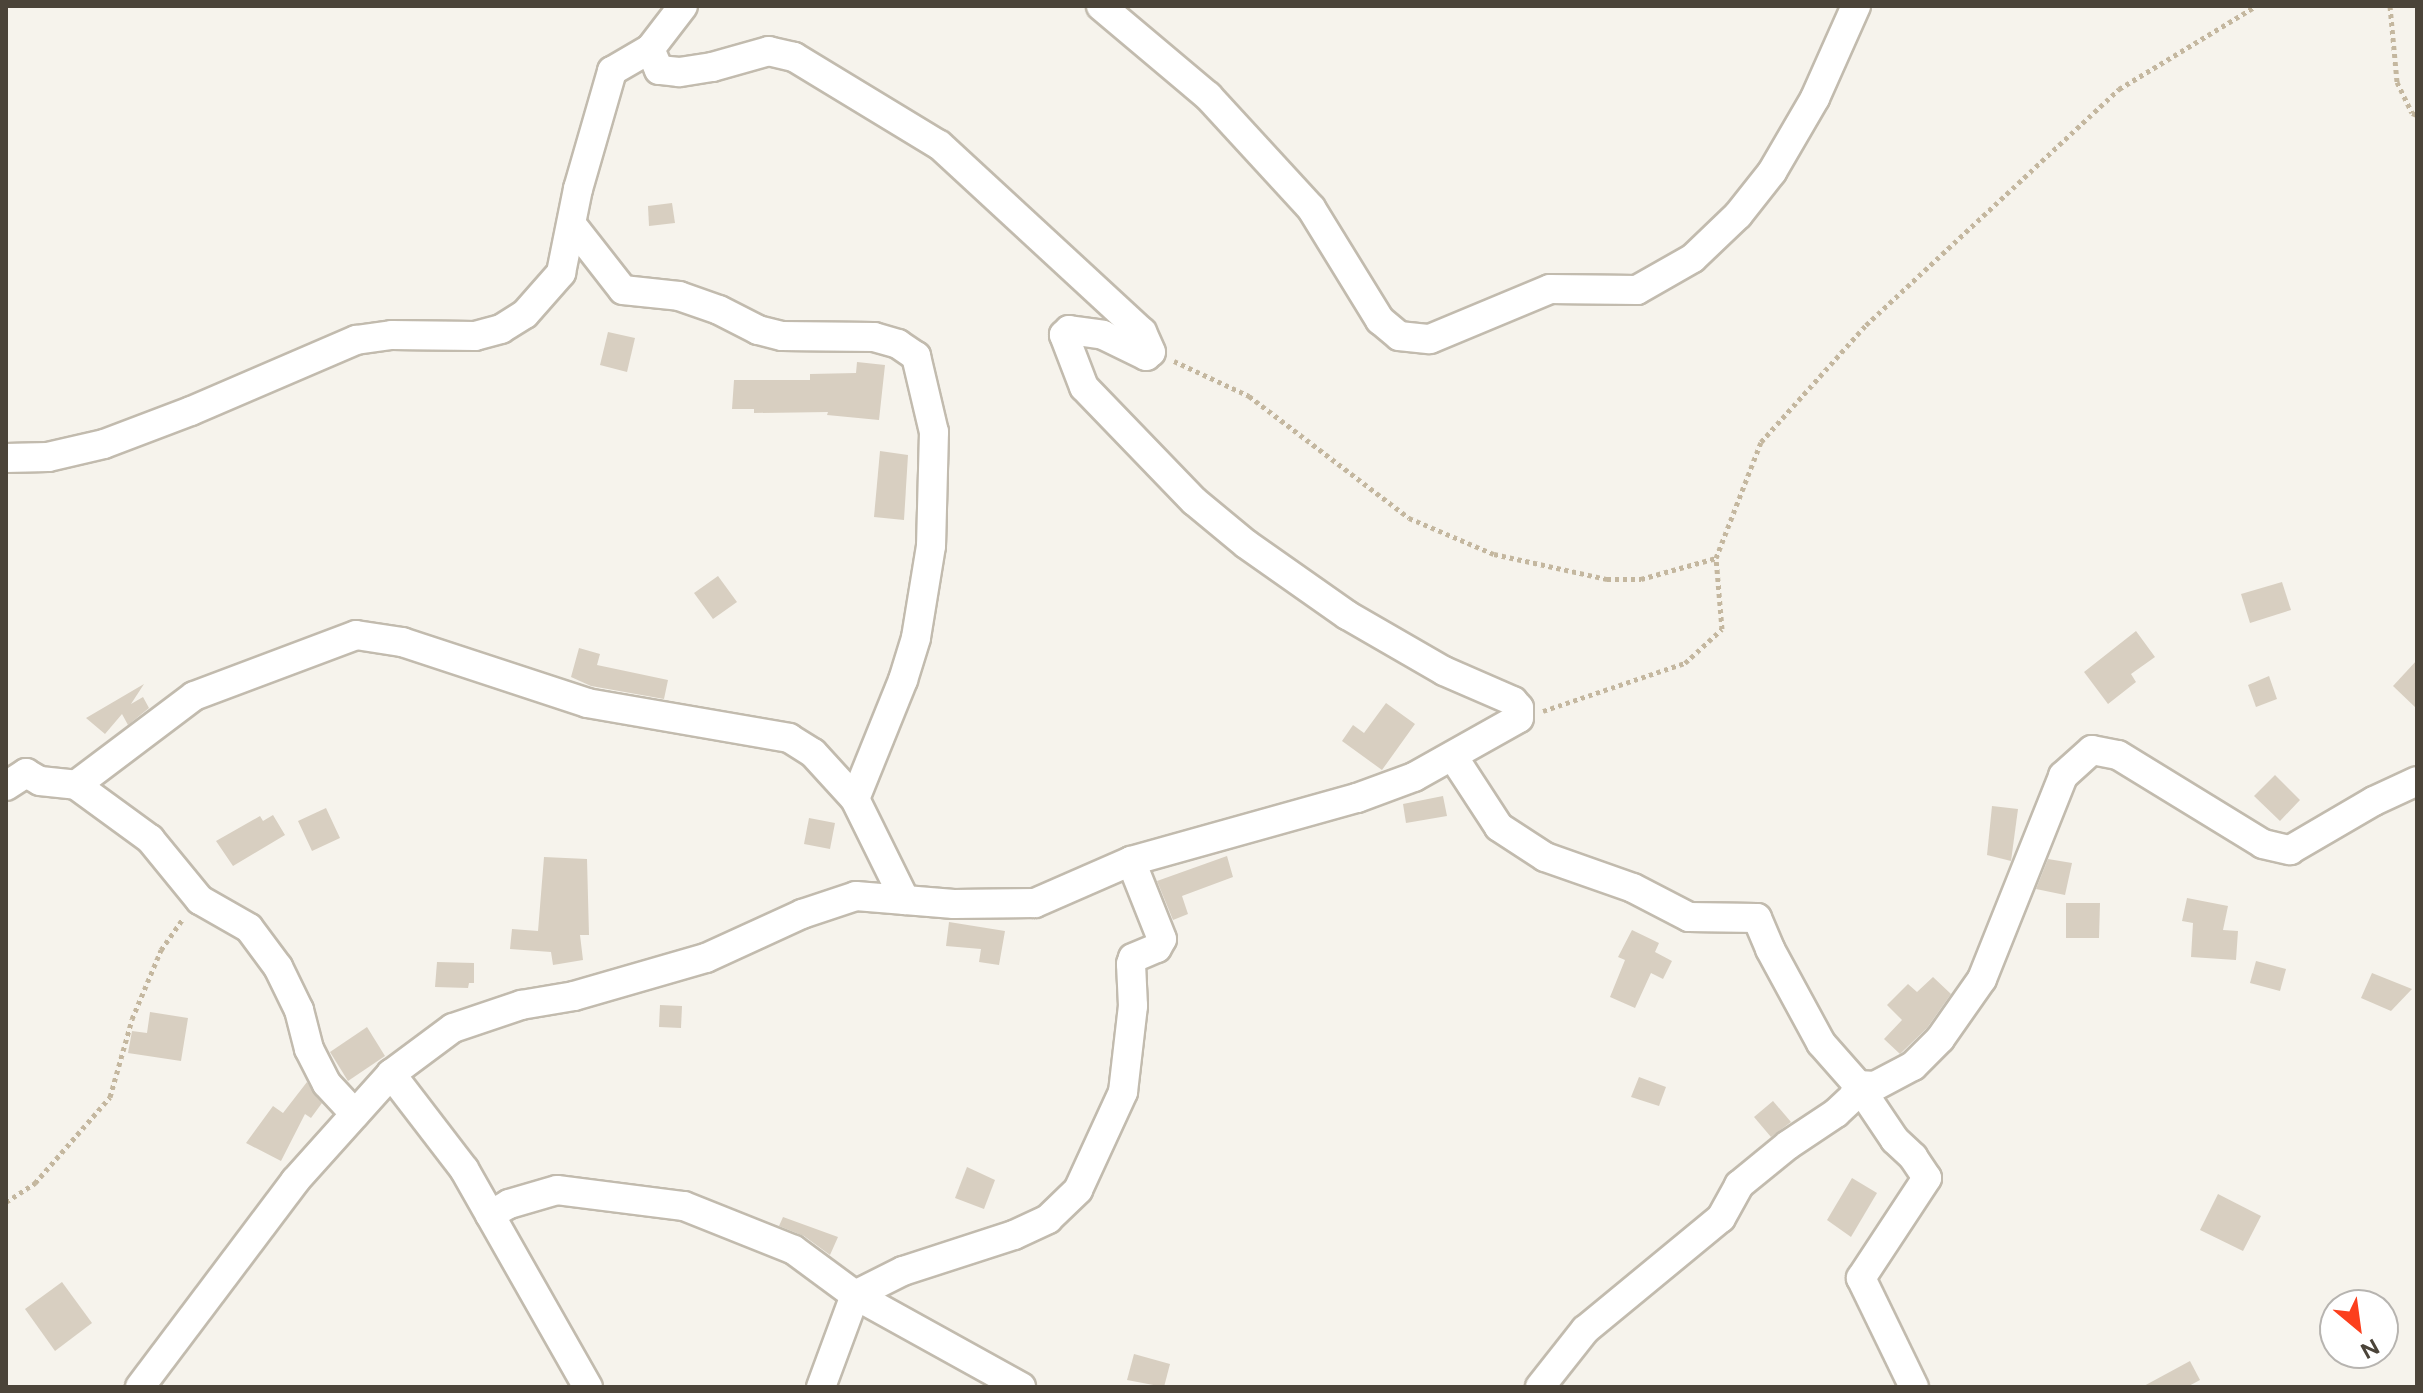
<!DOCTYPE html>
<style>
body{margin:0}
#map{position:relative;width:2423px;height:1393px;overflow:hidden;background:#f6f3ec;font-family:Figtree,sans-serif}
div>[style]{position:absolute}
.building>*{inset:0;background:#d8cfc1}
.path>*{height:5px;margin-top:-2.5px;transform-origin:0;background:repeating-linear-gradient(90deg,#c4b79f 0 4px,transparent 0 8px)}
.roads{filter:drop-shadow(2px 0 #c2bbae) drop-shadow(-2px 0 #c2bbae) drop-shadow(0 2px #c2bbae) drop-shadow(0 -2px #c2bbae)}
.minor>*{height:28px;margin:-14px;padding:0 14px;transform-origin:14px;border-radius:14px;background:#fff}
span{translate:-50% -50%;white-space:nowrap;text-align:center;line-height:1.15;-webkit-text-stroke:8px #fff;paint-order:stroke}
.frame{position:absolute;inset:0;border:8px solid #4b4439;pointer-events:none}
.north{position:absolute;left:2319px;top:1289px;width:80px;height:80px;box-sizing:border-box;background:#fff;border:2px solid #b7b4b0;border-radius:50%;rotate:151deg;font-size:22px;font-weight:700;line-height:32px;text-align:center;color:#4b4439}
.north::after{content:'';display:block;margin:auto;width:28px;height:36px;background:#fc3f1d;clip-path:polygon(50% 0,100% 100%,50% 72%,0 100%)}
</style>
<div id="map">
<div class="building">
<i style="clip-path:polygon(672px 203px,675px 223px,649px 226px,648px 206px)"></i>
<i style="clip-path:polygon(608px 332px,635px 338px,627px 372px,600px 365px)"></i>
<i style="clip-path:polygon(857px 362px,885px 365px,879px 420px,827px 415px,828px 412px,754px 413px,754px 409px,732px 409px,734px 380px,810px 380px,810px 374px,856px 373px)"></i>
<i style="clip-path:polygon(880px 451px,908px 455px,904px 520px,874px 517px)"></i>
<i style="clip-path:polygon(718px 576px,737px 602px,713px 619px,694px 593px)"></i>
<i style="clip-path:polygon(2282px 582px,2291px 610px,2250px 623px,2241px 594px)"></i>
<i style="clip-path:polygon(2136px 631px,2155px 657px,2131px 674px,2136px 682px,2108px 704px,2084px 672px)"></i>
<i style="clip-path:polygon(579px 648px,600px 654px,597px 665px,668px 680px,664px 699px,591px 686px,571px 677px)"></i>
<i style="clip-path:polygon(2417px 660px,2417px 709px,2393px 686px)"></i>
<i style="clip-path:polygon(2269px 676px,2277px 699px,2256px 707px,2248px 685px)"></i>
<i style="clip-path:polygon(144px 684px,131px 704px,143px 697px,149px 708px,128px 725px,122px 714px,105px 734px,86px 718px)"></i>
<i style="clip-path:polygon(1386px 703px,1415px 724px,1382px 770px,1342px 741px,1353px 725px,1364px 733px)"></i>
<i style="clip-path:polygon(2275px 775px,2300px 800px,2280px 821px,2254px 796px)"></i>
<i style="clip-path:polygon(1443px 796px,1447px 816px,1406px 823px,1403px 804px)"></i>
<i style="clip-path:polygon(1992px 806px,2018px 809px,2011px 861px,1987px 855px)"></i>
<i style="clip-path:polygon(326px 808px,340px 838px,312px 851px,298px 821px)"></i>
<i style="clip-path:polygon(273px 815px,285px 835px,233px 866px,216px 841px,260px 816px,263px 821px)"></i>
<i style="clip-path:polygon(809px 818px,835px 823px,830px 849px,804px 844px)"></i>
<i style="clip-path:polygon(1227px 856px,1233px 877px,1182px 896px,1188px 914px,1173px 920px,1157px 881px)"></i>
<i style="clip-path:polygon(544px 857px,587px 859px,589px 935px,580px 935px,583px 960px,553px 965px,551px 952px,510px 949px,512px 929px,538px 931px)"></i>
<i style="clip-path:polygon(2048px 859px,2072px 863px,2065px 895px,2036px 889px)"></i>
<i style="clip-path:polygon(2187px 898px,2228px 906px,2223px 930px,2238px 931px,2236px 960px,2191px 957px,2193px 923px,2182px 921px)"></i>
<i style="clip-path:polygon(2066px 903px,2100px 903px,2099px 938px,2066px 938px)"></i>
<i style="clip-path:polygon(949px 922px,1005px 931px,999px 965px,979px 962px,981px 949px,946px 946px)"></i>
<i style="clip-path:polygon(1632px 930px,1659px 943px,1655px 952px,1672px 961px,1663px 979px,1651px 973px,1635px 1008px,1610px 997px,1625px 960px,1618px 957px)"></i>
<i style="clip-path:polygon(2256px 961px,2286px 969px,2280px 991px,2250px 983px)"></i>
<i style="clip-path:polygon(437px 962px,474px 963px,474px 983px,469px 983px,468px 988px,435px 987px)"></i>
<i style="clip-path:polygon(2372px 973px,2412px 989px,2391px 1011px,2361px 998px)"></i>
<i style="clip-path:polygon(1933px 977px,1951px 994px,1927px 1028px,1900px 1054px,1884px 1039px,1902px 1020px,1887px 1005px,1908px 984px,1917px 992px)"></i>
<i style="clip-path:polygon(660px 1005px,682px 1006px,681px 1028px,659px 1027px)"></i>
<i style="clip-path:polygon(150px 1012px,188px 1018px,181px 1061px,128px 1053px,132px 1031px,147px 1033px)"></i>
<i style="clip-path:polygon(367px 1027px,385px 1056px,348px 1081px,330px 1052px)"></i>
<i style="clip-path:polygon(1639px 1077px,1666px 1087px,1659px 1106px,1631px 1097px)"></i>
<i style="clip-path:polygon(307px 1082px,322px 1103px,311px 1118px,305px 1114px,281px 1161px,246px 1143px,273px 1106px,283px 1113px)"></i>
<i style="clip-path:polygon(1773px 1101px,1791px 1122px,1771px 1137px,1754px 1117px)"></i>
<i style="clip-path:polygon(967px 1167px,995px 1180px,984px 1209px,955px 1198px)"></i>
<i style="clip-path:polygon(1852px 1178px,1877px 1193px,1851px 1237px,1827px 1220px)"></i>
<i style="clip-path:polygon(2218px 1194px,2261px 1216px,2243px 1251px,2200px 1230px)"></i>
<i style="clip-path:polygon(783px 1217px,838px 1237px,830px 1255px,804px 1236px,779px 1226px)"></i>
<i style="clip-path:polygon(62px 1282px,92px 1323px,55px 1351px,25px 1309px)"></i>
<i style="clip-path:polygon(1134px 1354px,1170px 1364px,1164px 1387px,1127px 1380px)"></i>
<i style="clip-path:polygon(2190px 1361px,2200px 1380px,2187px 1387px,2142px 1387px)"></i>
</div>
<div class="path">
<i style="left:2390px;top:6px;width:76px;rotate:84.7deg"></i>
<i style="left:2397px;top:82px;width:34px;rotate:64deg"></i>
<i style="left:2412px;top:113px;width:5px;rotate:22deg"></i>
<i style="left:1174px;top:361px;width:83px;rotate:25deg"></i>
<i style="left:1249px;top:396px;width:201px;rotate:37.3deg"></i>
<i style="left:1409px;top:518px;width:92px;rotate:23deg"></i>
<i style="left:1494px;top:554px;width:116px;rotate:12.5deg"></i>
<i style="left:1607px;top:579px;width:34px"></i>
<i style="left:1641px;top:579px;width:78px;rotate:-15.6deg"></i>
<i style="left:1543px;top:711px;width:150px;rotate:-18.7deg"></i>
<i style="left:1685px;top:663px;width:50px;rotate:-42.6deg"></i>
<i style="left:1722px;top:629px;width:71px;rotate:-94.8deg"></i>
<i style="left:1716px;top:558px;width:124px;rotate:-68.8deg"></i>
<i style="left:1761px;top:442px;width:157px;rotate:-48.1deg"></i>
<i style="left:1866px;top:325px;width:346px;rotate:-43deg"></i>
<i style="left:2119px;top:89px;width:160px;rotate:-31.2deg"></i>
<i style="left:6px;top:1202px;width:35px;rotate:-33deg"></i>
<i style="left:35px;top:1183px;width:114px;rotate:-48.9deg"></i>
<i style="left:110px;top:1097px;width:81px;rotate:-74.2deg"></i>
<i style="left:132px;top:1019px;width:75px;rotate:-67.2deg"></i>
<i style="left:161px;top:950px;width:38px;rotate:-55deg"></i>
</div>
<div class="roads">
<div class="minor">
<i style="left:1101px;top:6px;width:140px;rotate:40.1deg"></i>
<i style="left:1208px;top:96px;width:152px;rotate:47.4deg"></i>
<i style="left:1311px;top:208px;width:132px;rotate:58.4deg"></i>
<i style="left:1380px;top:320px;width:25px;rotate:40deg"></i>
<i style="left:1399px;top:336px;width:31px;rotate:6deg"></i>
<i style="left:1430px;top:339px;width:130px;rotate:-22.6deg"></i>
<i style="left:1550px;top:289px;width:87px;rotate:0.7deg"></i>
<i style="left:1637px;top:290px;width:64px;rotate:-29.7deg"></i>
<i style="left:1693px;top:258px;width:62px;rotate:-43.7deg"></i>
<i style="left:1738px;top:215px;width:55px;rotate:-51.7deg"></i>
<i style="left:1772px;top:172px;width:86px;rotate:-59.8deg"></i>
<i style="left:1815px;top:98px;width:101px;rotate:-66deg"></i>
<i style="left:573px;top:226px;width:81px;rotate:52deg"></i>
<i style="left:623px;top:290px;width:56px;rotate:6.1deg"></i>
<i style="left:679px;top:296px;width:42px;rotate:19.3deg"></i>
<i style="left:719px;top:310px;width:44px;rotate:27.1deg"></i>
<i style="left:758px;top:330px;width:25px;rotate:14deg"></i>
<i style="left:782px;top:336px;width:92px;rotate:0.6deg"></i>
<i style="left:874px;top:337px;width:25px;rotate:16deg"></i>
<i style="left:898px;top:344px;width:22px;rotate:34deg"></i>
<i style="left:916px;top:356px;width:78px;rotate:76.7deg"></i>
<i style="left:934px;top:432px;width:114px;rotate:91.5deg"></i>
<i style="left:931px;top:546px;width:93px;rotate:99.3deg"></i>
<i style="left:916px;top:638px;width:44px;rotate:107.2deg"></i>
<i style="left:903px;top:680px;width:128px;rotate:112deg"></i>
<i style="left:6px;top:458px;width:42px;rotate:-1.4deg"></i>
<i style="left:48px;top:457px;width:57px;rotate:-13.1deg"></i>
<i style="left:104px;top:444px;width:93px;rotate:-20.8deg"></i>
<i style="left:191px;top:411px;width:180px;rotate:-23.3deg"></i>
<i style="left:356px;top:340px;width:36px;rotate:-8deg"></i>
<i style="left:392px;top:335px;width:83px;rotate:0.7deg"></i>
<i style="left:475px;top:336px;width:27px;rotate:-15deg"></i>
<i style="left:501px;top:329px;width:28px;rotate:-32deg"></i>
<i style="left:525px;top:314px;width:55px;rotate:-48.7deg"></i>
<i style="left:561px;top:273px;width:86px;rotate:-78.6deg"></i>
<i style="left:578px;top:189px;width:123px;rotate:-73.9deg"></i>
<i style="left:612px;top:71px;width:44px;rotate:-30.1deg"></i>
<i style="left:650px;top:49px;width:54px;rotate:-52.5deg"></i>
<i style="left:1454px;top:758px;width:82px;rotate:56.9deg"></i>
<i style="left:1499px;top:827px;width:55px;rotate:33.1deg"></i>
<i style="left:1545px;top:857px;width:93px;rotate:19.4deg"></i>
<i style="left:1633px;top:888px;width:63px;rotate:27.4deg"></i>
<i style="left:1689px;top:917px;width:68px;rotate:0.8deg"></i>
<i style="left:1757px;top:918px;width:34px;rotate:67deg"></i>
<i style="left:1770px;top:949px;width:107px;rotate:61.5deg"></i>
<i style="left:1821px;top:1043px;width:56px;rotate:48.6deg"></i>
<i style="left:1858px;top:1085px;width:17px;rotate:3deg"></i>
<i style="left:1875px;top:1086px;width:43px;rotate:-27.8deg"></i>
<i style="left:1913px;top:1066px;width:38px;rotate:-45deg"></i>
<i style="left:1940px;top:1039px;width:73px;rotate:-55deg"></i>
<i style="left:1982px;top:979px;width:219px;rotate:-68.2deg"></i>
<i style="left:2063px;top:776px;width:39px;rotate:-42deg"></i>
<i style="left:2092px;top:750px;width:26px;rotate:11deg"></i>
<i style="left:2118px;top:755px;width:170px;rotate:31.5deg"></i>
<i style="left:2263px;top:844px;width:28px;rotate:13deg"></i>
<i style="left:2290px;top:850px;width:97px;rotate:-30.3deg"></i>
<i style="left:2374px;top:801px;width:47px;rotate:-24.9deg"></i>
<i style="left:76px;top:785px;width:148px;rotate:-37deg"></i>
<i style="left:194px;top:696px;width:173px;rotate:-20.6deg"></i>
<i style="left:356px;top:635px;width:47px;rotate:8.7deg"></i>
<i style="left:402px;top:642px;width:195px;rotate:18.2deg"></i>
<i style="left:587px;top:703px;width:205px;rotate:9.8deg"></i>
<i style="left:789px;top:738px;width:28px;rotate:32deg"></i>
<i style="left:813px;top:753px;width:62px;rotate:47.6deg"></i>
<i style="left:855px;top:799px;width:113px;rotate:63.7deg"></i>
<i style="left:6px;top:786px;width:24px;rotate:-33deg"></i>
<i style="left:26px;top:773px;width:16px;rotate:30deg"></i>
<i style="left:40px;top:781px;width:36px;rotate:6deg"></i>
<i style="left:76px;top:785px;width:92px;rotate:36.1deg"></i>
<i style="left:150px;top:839px;width:79px;rotate:50.7deg"></i>
<i style="left:200px;top:900px;width:56px;rotate:29.7deg"></i>
<i style="left:249px;top:928px;width:49px;rotate:53.4deg"></i>
<i style="left:278px;top:967px;width:48px;rotate:64deg"></i>
<i style="left:299px;top:1010px;width:40px;rotate:75.6deg"></i>
<i style="left:309px;top:1049px;width:39px;rotate:63deg"></i>
<i style="left:327px;top:1084px;width:41px;rotate:47deg"></i>
<i style="left:391px;top:1074px;width:120px;rotate:52.5deg"></i>
<i style="left:464px;top:1169px;width:251px;rotate:60.4deg"></i>
<i style="left:490px;top:1215px;width:22px;rotate:-30deg"></i>
<i style="left:509px;top:1204px;width:50px;rotate:-16.3deg"></i>
<i style="left:557px;top:1190px;width:128px;rotate:7.2deg"></i>
<i style="left:684px;top:1206px;width:118px;rotate:21.8deg"></i>
<i style="left:794px;top:1250px;width:76px;rotate:36.4deg"></i>
<i style="left:855px;top:1295px;width:190px;rotate:29deg"></i>
<i style="left:140px;top:1387px;width:258px;rotate:-53deg"></i>
<i style="left:295px;top:1181px;width:144px;rotate:-48.1deg"></i>
<i style="left:391px;top:1074px;width:77px;rotate:-36.6deg"></i>
<i style="left:453px;top:1028px;width:72px;rotate:-18.7deg"></i>
<i style="left:521px;top:1005px;width:54px;rotate:-9.6deg"></i>
<i style="left:574px;top:996px;width:137px;rotate:-16.1deg"></i>
<i style="left:706px;top:958px;width:106px;rotate:-24.6deg"></i>
<i style="left:802px;top:914px;width:57px;rotate:-18.4deg"></i>
<i style="left:856px;top:896px;width:98px;rotate:4.7deg"></i>
<i style="left:954px;top:904px;width:81px;rotate:-0.7deg"></i>
<i style="left:1035px;top:903px;width:105px;rotate:-23.6deg"></i>
<i style="left:1131px;top:861px;width:235px;rotate:-15.6deg"></i>
<i style="left:1357px;top:798px;width:61px;rotate:-20.2deg"></i>
<i style="left:1414px;top:777px;width:120px;rotate:-29.3deg"></i>
<i style="left:1519px;top:718px;width:10px;rotate:-90deg"></i>
<i style="left:1519px;top:708px;width:9px;rotate:-131deg"></i>
<i style="left:1513px;top:701px;width:75px;rotate:-156.5deg"></i>
<i style="left:1444px;top:671px;width:112px;rotate:-150deg"></i>
<i style="left:1347px;top:615px;width:123px;rotate:-144.9deg"></i>
<i style="left:1246px;top:544px;width:67px;rotate:-140.4deg"></i>
<i style="left:1194px;top:501px;width:158px;rotate:-134deg"></i>
<i style="left:1084px;top:387px;width:56px;rotate:-111deg"></i>
<i style="left:1064px;top:335px;width:7px;rotate:-45deg"></i>
<i style="left:1069px;top:330px;width:34px;rotate:8deg"></i>
<i style="left:1103px;top:335px;width:48px;rotate:26deg"></i>
<i style="left:1146px;top:356px;width:6px;rotate:-39deg"></i>
<i style="left:1151px;top:352px;width:22px;rotate:-114deg"></i>
<i style="left:1142px;top:332px;width:276px;rotate:-137.3deg"></i>
<i style="left:939px;top:145px;width:170px;rotate:-148.7deg"></i>
<i style="left:794px;top:57px;width:26px;rotate:-167deg"></i>
<i style="left:769px;top:51px;width:59px;rotate:164.3deg"></i>
<i style="left:712px;top:67px;width:33px;rotate:171deg"></i>
<i style="left:679px;top:72px;width:20px;rotate:-174deg"></i>
<i style="left:659px;top:70px;width:23px;rotate:-113deg"></i>
<i style="left:821px;top:1387px;width:98px;rotate:-69.7deg"></i>
<i style="left:855px;top:1295px;width:54px;rotate:-26.6deg"></i>
<i style="left:903px;top:1271px;width:117px;rotate:-18deg"></i>
<i style="left:1014px;top:1235px;width:38px;rotate:-25deg"></i>
<i style="left:1048px;top:1219px;width:42px;rotate:-44deg"></i>
<i style="left:1078px;top:1190px;width:108px;rotate:-65.3deg"></i>
<i style="left:1123px;top:1092px;width:87px;rotate:-83.4deg"></i>
<i style="left:1133px;top:1006px;width:42px;rotate:-92.7deg"></i>
<i style="left:1131px;top:964px;width:6px;rotate:-72deg"></i>
<i style="left:1133px;top:958px;width:26px;rotate:-23deg"></i>
<i style="left:1157px;top:948px;width:10px;rotate:-61deg"></i>
<i style="left:1162px;top:939px;width:84px;rotate:-111.7deg"></i>
<i style="left:1540px;top:1387px;width:73px;rotate:-51.7deg"></i>
<i style="left:1585px;top:1330px;width:176px;rotate:-39.5deg"></i>
<i style="left:1721px;top:1218px;width:38px;rotate:-61deg"></i>
<i style="left:1739px;top:1185px;width:63px;rotate:-39.2deg"></i>
<i style="left:1788px;top:1145px;width:58px;rotate:-33.7deg"></i>
<i style="left:1836px;top:1113px;width:23px;rotate:-43deg"></i>
<i style="left:1853px;top:1097px;width:13px;rotate:-67deg"></i>
<i style="left:1858px;top:1085px;width:66px;rotate:56.1deg"></i>
<i style="left:1895px;top:1140px;width:25px;rotate:43deg"></i>
<i style="left:1913px;top:1157px;width:25px;rotate:56deg"></i>
<i style="left:1927px;top:1178px;width:120px;rotate:123.4deg"></i>
<i style="left:1861px;top:1278px;width:121px;rotate:64.1deg"></i>
</div>
</div>
<div class="frame"></div>
<div class="north">N</div>
</div>
